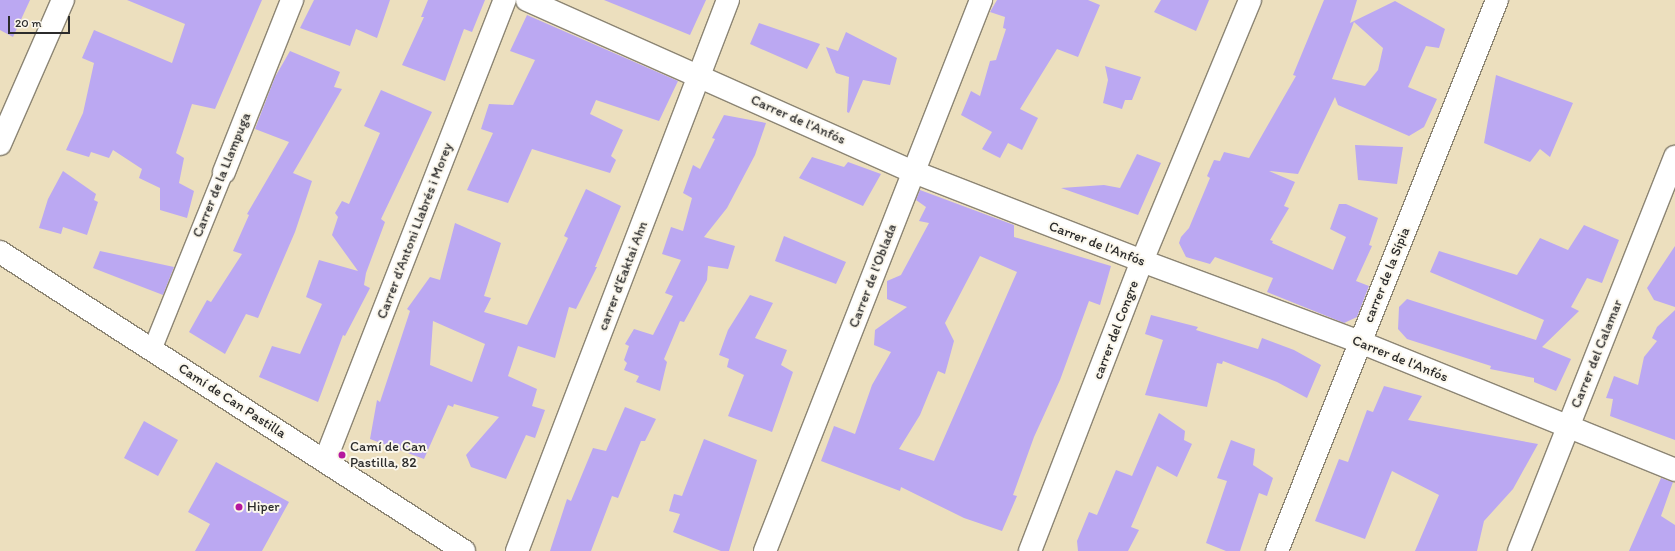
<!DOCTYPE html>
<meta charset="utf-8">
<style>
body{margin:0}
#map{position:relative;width:1675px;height:551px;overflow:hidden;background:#ecdfbe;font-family:Itim,sans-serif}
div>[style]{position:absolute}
.building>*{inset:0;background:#bba8f2}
.roads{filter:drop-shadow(1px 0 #8c8574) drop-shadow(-1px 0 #8c8574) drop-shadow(0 1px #8c8574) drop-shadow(0 -1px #8c8574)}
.pedestrian>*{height:18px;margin:-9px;padding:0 9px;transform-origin:9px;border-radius:9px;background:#fff}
.minor>*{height:22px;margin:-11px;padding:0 11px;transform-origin:11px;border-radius:11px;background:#fff}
.tertiary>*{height:22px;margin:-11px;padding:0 11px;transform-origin:11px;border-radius:11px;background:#fff}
.dots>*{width:11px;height:11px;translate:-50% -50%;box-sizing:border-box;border:2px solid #fbf7ec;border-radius:50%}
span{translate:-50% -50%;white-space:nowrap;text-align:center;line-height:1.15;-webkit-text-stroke:4px #fbf7ec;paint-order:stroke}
.street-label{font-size:14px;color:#2b2b2b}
.poi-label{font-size:14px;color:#2b2b2b}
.left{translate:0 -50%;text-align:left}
.scale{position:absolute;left:8px;top:16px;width:62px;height:18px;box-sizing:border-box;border:2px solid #2b2b2b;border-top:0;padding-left:5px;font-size:12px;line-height:14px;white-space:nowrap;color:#2b2b2b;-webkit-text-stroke:3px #fbf7ec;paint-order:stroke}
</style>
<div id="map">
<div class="building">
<i style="clip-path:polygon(0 0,30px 0,13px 37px,0 30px)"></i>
<i style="clip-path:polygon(127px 0,262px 0,215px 109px,192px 104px,176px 153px,184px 158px,179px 183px,194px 191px,187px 218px,160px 210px,160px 188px,139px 178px,142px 169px,113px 150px,109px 158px,91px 152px,89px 157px,66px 150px,83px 113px,94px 63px,82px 58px,94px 30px,172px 63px,185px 24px)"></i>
<i style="clip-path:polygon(314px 0,390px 0,377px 38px,356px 29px,350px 46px,300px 28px)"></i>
<i style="clip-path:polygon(428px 0,485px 0,472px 32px,464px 29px,445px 81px,402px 65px,424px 17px,421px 17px)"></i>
<i style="clip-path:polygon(604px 0,706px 0,690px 35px)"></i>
<i style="clip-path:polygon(997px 0,1088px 0,1100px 5px,1078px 57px,1057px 49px,1020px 109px,1038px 118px,1022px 150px,1008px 143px,1000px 158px,982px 149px,992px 132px,961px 115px,971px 91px,980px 96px,990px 61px,996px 60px,1006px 29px,1003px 28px,1005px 17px,990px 12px)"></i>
<i style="clip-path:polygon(1161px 0,1209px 0,1196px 31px,1154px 12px)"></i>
<i style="clip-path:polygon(evenodd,1324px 0,1357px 0,1350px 23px,1395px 1px,1445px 29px,1439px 48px,1426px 46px,1408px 87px,1437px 99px,1424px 127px,1409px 136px,1338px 105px,1335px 97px,1298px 174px,1269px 171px,1295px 182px,1284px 206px,1289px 208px,1270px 240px,1273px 241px,1272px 243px,1333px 270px,1346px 237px,1330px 229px,1339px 204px,1346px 204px,1378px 218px,1369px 245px,1372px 246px,1356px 281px,1369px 286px,1357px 317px,1344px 323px,1267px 292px,1273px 278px,1215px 257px,1210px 264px,1186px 257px,1179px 243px,1181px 237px,1189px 228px,1210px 178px,1207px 176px,1214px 160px,1220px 161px,1224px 152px,1249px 158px,1296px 76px,1293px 75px,1324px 0,1354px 22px,1383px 48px,1378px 70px,1365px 86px,1332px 79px,1354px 22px)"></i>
<i style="clip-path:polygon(527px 15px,678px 81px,659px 121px,596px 100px,590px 114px,623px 130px,611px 156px,616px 160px,610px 173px,532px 149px,508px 203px,467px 190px,493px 133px,481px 129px,489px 104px,513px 105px,535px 60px,510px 51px)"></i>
<i style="clip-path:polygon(759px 23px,820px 44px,807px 69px,750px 44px)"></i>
<i style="clip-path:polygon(846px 32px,897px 58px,890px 85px,863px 80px,849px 113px,847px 112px,849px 77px,836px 73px,826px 47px,838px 51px)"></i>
<i style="clip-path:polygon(290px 51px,340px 72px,334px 87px,342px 89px,293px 173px,312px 181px,295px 232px,258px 318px,246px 314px,225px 354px,189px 332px,207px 300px,211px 302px,242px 254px,233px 251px,249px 215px,247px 214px,289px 142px,255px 129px,275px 77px)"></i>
<i style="clip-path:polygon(1105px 66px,1141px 77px,1132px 100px,1125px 100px,1122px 109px,1103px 103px,1108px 80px)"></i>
<i style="clip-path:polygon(1496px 75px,1573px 103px,1550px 157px,1540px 149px,1530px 162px,1484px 143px)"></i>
<i style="clip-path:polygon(381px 90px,432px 112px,381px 219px,385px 222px,366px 273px,364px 285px,370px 288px,345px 336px,343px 335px,318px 402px,259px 377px,272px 346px,300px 354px,322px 304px,306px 297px,319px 260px,358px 271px,332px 235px,338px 217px,335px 213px,342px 201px,349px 204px,380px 133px,364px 126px)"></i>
<i style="clip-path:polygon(724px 115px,766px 123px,755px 155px,727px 208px,704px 237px,735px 246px,728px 269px,708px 266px,707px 280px,684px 322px,680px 321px,664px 359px,667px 362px,660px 391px,636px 382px,639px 376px,624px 370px,627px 363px,624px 360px,629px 346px,625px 344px,634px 329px,653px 335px,673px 296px,665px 293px,681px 260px,662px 254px,671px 227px,683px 231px,692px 198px,683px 193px,693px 165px,700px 169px,715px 139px,712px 138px)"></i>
<i style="clip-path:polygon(1355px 145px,1403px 147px,1397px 184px,1358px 180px)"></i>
<i style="clip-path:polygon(1137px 154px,1161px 163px,1138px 215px,1061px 188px,1104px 185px,1120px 188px)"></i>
<i style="clip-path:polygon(812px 157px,844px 167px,848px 162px,881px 174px,863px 206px,799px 178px)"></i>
<i style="clip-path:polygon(63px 171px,96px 194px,94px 200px,98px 202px,87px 235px,63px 227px,61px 234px,39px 228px,48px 199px)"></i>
<i style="clip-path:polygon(evenodd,586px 189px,621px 206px,595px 267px,597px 267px,576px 309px,569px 307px,555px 358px,518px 346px,508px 376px,537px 389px,532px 406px,545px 410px,535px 438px,526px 435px,506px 479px,471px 467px,466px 455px,499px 417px,454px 404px,453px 407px,448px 405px,424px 459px,370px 439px,377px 400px,380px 402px,410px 311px,407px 309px,430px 277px,440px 280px,455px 223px,501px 243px,484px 296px,491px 298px,484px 312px,527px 325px,568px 238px,564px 236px,586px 189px,433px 321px,485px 344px,472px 382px,430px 365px,433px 321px)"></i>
<i style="clip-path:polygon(evenodd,920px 190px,1014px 225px,1014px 237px,1111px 266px,1100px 305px,1089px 301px,1060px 380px,1034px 437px,1013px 495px,1017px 496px,1002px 531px,964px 518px,901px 487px,900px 491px,821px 461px,834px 426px,855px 434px,872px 385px,891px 352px,874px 345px,875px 330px,907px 307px,887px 299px,887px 281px,901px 275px,929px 223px,919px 221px,926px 207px,916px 200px,920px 190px,980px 256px,1017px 272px,934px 461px,899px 449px,920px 415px,938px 371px,945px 374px,954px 341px,945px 323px,980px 256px)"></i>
<i style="clip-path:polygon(1584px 225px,1619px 240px,1602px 283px,1587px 278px,1571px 307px,1579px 311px,1542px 347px,1571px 359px,1556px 391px,1534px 382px,1534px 378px,1490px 369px,1491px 366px,1407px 339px,1398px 329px,1399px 307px,1407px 299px,1536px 340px,1544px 320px,1430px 272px,1439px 251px,1517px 275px,1540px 238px,1568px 250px)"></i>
<i style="clip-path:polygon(784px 236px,846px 262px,836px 284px,775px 261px)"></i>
<i style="clip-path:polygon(1675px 246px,1675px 307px,1654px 300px,1647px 288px)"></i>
<i style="clip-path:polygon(100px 251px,174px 267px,163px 295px,93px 268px)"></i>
<i style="clip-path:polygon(750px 295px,773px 303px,755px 338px,787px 350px,781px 365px,793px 372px,772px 432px,728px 416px,744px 375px,727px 367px,729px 359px,719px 355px,728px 330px)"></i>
<i style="clip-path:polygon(1675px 310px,1675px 440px,1610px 416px,1613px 399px,1606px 398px,1614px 376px,1638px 385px,1644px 357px,1657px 341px,1652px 338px,1657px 327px)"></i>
<i style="clip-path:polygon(1151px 315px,1198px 327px,1196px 330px,1258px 349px,1262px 338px,1294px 350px,1321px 365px,1307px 398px,1277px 382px,1223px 361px,1222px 364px,1217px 363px,1207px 407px,1145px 395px,1163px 340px,1145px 334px)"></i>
<i style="clip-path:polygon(1384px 386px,1422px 396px,1408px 420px,1538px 444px,1513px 489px,1484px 521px,1477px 551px,1415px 551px,1439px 495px,1392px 471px,1365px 539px,1315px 521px,1339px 459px,1348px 462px,1367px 410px,1373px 412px)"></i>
<i style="clip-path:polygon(625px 407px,656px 419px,645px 441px,641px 441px,618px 498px,612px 496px,591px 551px,550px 551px,567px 499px,571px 501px,593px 448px,606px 451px)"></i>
<i style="clip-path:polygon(1159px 413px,1185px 431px,1184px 440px,1192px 444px,1177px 477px,1157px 466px,1131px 527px,1139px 530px,1128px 551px,1078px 551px,1077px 541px,1089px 512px,1097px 515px,1116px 470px,1132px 476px)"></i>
<i style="clip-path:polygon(144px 421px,178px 440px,158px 476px,124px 458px)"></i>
<i style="clip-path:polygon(704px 439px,757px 460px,729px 551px,721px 551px,673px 532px,680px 514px,669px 511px,674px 494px,682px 496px)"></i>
<i style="clip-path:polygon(1231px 440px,1255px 449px,1253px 465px,1273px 478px,1267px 496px,1259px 493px,1240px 551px,1226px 551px,1206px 543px,1227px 481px,1217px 478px)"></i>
<i style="clip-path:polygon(216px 462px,289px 502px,262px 551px,195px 551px,210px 524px,188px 512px)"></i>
<i style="clip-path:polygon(1661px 478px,1673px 482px,1661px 516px,1675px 525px,1675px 551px,1629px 551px)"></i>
</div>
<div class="roads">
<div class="pedestrian">
<i style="left:152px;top:350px;width:192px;rotate:-68deg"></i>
</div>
<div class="minor">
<i style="left:527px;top:0;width:424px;rotate:24deg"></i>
<i style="left:914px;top:172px;width:245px;rotate:21.3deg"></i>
<i style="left:1142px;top:261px;width:233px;rotate:20.4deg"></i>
<i style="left:1360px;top:342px;width:340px;rotate:22.1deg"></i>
<i style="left:0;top:144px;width:157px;rotate:-66.4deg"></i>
<i style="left:224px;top:172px;width:185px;rotate:-68.4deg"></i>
<i style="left:325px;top:461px;width:495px;rotate:-68.7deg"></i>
<i style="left:517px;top:551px;width:590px;rotate:-69.05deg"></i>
<i style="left:765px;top:551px;width:592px;rotate:-68.59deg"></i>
<i style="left:1030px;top:551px;width:311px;rotate:-68.9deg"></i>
<i style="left:1142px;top:261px;width:282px;rotate:-67.5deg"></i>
<i style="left:1277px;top:551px;width:593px;rotate:-68.23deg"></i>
<i style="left:1519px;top:551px;width:424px;rotate:-68.4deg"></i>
</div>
<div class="tertiary">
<i style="left:0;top:252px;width:552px;rotate:32.8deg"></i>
</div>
</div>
<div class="dots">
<i style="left:342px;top:455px;background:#b5179e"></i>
<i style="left:239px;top:507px;background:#b5179e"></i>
</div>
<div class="street-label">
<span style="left:798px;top:120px;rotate:24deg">Carrer de l'Anfós</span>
<span style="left:222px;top:175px;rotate:-68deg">Carrer de la Llampuga</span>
<span style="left:415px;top:231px;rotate:-69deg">Carrer d'Antoni Llabrés i Morey</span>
<span style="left:1097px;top:244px;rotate:21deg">Carrer de l'Anfós</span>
<span style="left:1387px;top:275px;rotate:-68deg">carrer de la Sípia</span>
<span style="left:623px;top:276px;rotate:-69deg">carrer d'Eaktai Ahn</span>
<span style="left:873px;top:276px;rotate:-69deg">Carrer de l'Oblada</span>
<span style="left:1116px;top:330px;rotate:-69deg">carrer del Congre</span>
<span style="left:1597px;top:354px;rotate:-68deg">Carrer del Calamar</span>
<span style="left:1400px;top:359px;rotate:22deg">Carrer de l'Anfós</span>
<span style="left:232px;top:401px;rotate:33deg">Camí de Can Pastilla</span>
</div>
<div class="poi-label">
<span class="left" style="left:350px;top:455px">Camí de Can<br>Pastilla, 82</span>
<span class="left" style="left:247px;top:507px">Hiper</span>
</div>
<div class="scale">20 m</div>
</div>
